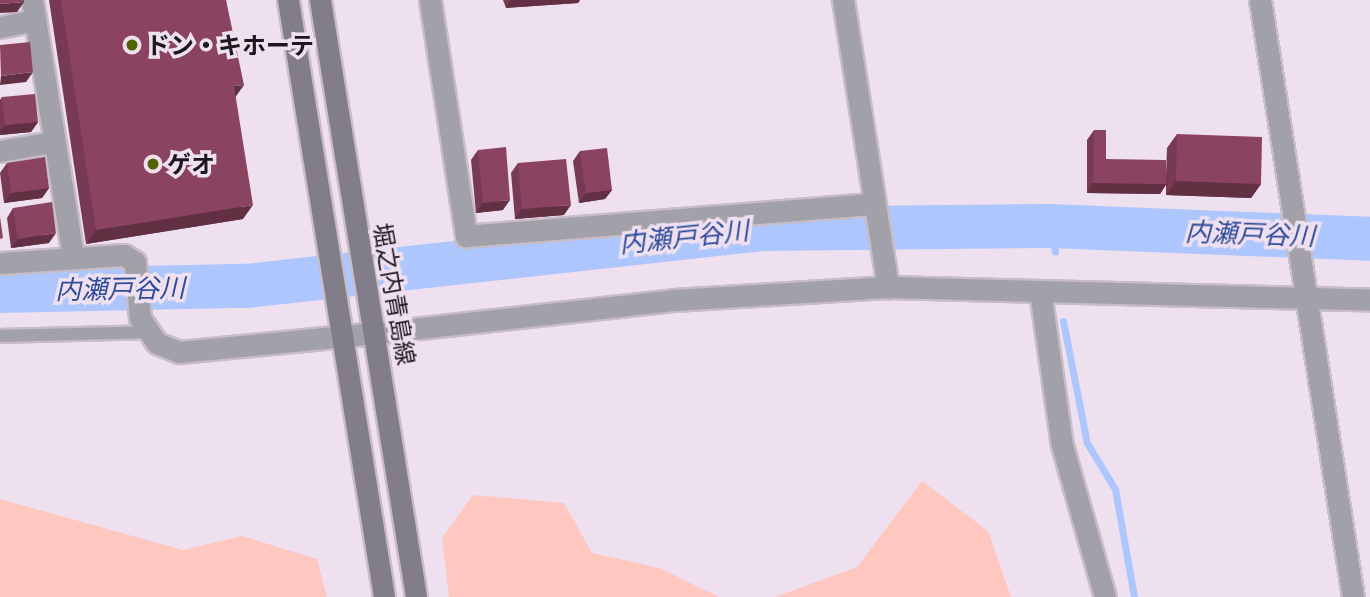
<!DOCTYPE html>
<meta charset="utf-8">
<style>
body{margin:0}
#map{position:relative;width:1370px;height:597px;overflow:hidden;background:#efe0ef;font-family:"Open Sans","Noto Sans JP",sans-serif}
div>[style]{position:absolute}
.green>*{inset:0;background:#fec8c0}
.stream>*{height:7px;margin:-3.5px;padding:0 3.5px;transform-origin:3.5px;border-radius:3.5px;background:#adc6fd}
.river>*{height:44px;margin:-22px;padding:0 22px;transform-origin:22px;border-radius:22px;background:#adc6fd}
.roads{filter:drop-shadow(2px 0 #c9bcc9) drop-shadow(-2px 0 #c9bcc9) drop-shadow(0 2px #c9bcc9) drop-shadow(0 -2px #c9bcc9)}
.service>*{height:12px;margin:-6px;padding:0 6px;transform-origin:6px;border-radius:6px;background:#a2a0a8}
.minor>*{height:21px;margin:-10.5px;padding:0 10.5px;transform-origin:10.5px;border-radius:10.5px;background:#a2a0a8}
.tertiary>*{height:21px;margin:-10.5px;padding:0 10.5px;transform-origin:10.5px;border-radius:10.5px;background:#a2a0a8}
.secondary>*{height:21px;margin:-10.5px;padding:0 10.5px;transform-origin:10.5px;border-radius:10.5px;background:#817e8a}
.wall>*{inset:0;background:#783a53}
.shaded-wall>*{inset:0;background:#613043}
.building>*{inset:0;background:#8b4460}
.dots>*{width:19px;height:19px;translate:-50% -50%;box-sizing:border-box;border:4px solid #efe0ef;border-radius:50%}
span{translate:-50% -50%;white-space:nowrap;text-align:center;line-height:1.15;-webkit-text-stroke:7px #efe0ef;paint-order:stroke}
.poi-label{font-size:24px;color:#1d181d;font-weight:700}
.left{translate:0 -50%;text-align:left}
.street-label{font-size:24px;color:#1d181d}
.water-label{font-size:26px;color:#2e4c9a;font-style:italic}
</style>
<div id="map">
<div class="green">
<i style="clip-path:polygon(922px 481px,988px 531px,1011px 597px,775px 597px,857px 567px)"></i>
<i style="clip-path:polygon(473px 495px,564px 503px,592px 553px,660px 568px,719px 597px,449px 597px,442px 538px)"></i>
<i style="clip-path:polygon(0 499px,183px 550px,242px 536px,317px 559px,327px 597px,0 597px)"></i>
</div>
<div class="stream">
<i style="left:1050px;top:226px;width:26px;rotate:79deg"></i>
<i style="left:1063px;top:321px;width:124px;rotate:78.9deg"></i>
<i style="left:1087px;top:443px;width:54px;rotate:58.7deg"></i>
<i style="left:1115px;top:489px;width:110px;rotate:80deg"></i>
</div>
<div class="river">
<i style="left:0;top:291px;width:246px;rotate:-1.2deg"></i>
<i style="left:246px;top:286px;width:519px;rotate:-6.3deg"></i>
<i style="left:762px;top:229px;width:288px;rotate:-0.6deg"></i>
<i style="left:1050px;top:226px;width:320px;rotate:2.3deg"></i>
</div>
<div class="roads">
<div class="service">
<i style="left:0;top:336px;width:149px;rotate:-1.5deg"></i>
</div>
<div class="minor">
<i style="left:32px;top:0;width:259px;rotate:80.9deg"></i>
<i style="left:430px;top:0;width:239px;rotate:81.3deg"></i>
<i style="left:466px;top:236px;width:409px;rotate:-4.5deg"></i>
<i style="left:843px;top:0;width:291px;rotate:81.1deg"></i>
<i style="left:0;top:27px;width:36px;rotate:-11deg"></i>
<i style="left:0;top:151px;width:53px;rotate:-9.8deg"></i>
<i style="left:0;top:263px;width:124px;rotate:-3.7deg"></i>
<i style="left:124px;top:255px;width:13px;rotate:32deg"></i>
<i style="left:135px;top:262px;width:56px;rotate:84.9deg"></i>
<i style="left:140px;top:318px;width:30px;rotate:56deg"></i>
<i style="left:157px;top:343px;width:24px;rotate:22deg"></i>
<i style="left:179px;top:352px;width:198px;rotate:-5.5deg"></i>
<i style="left:1040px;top:291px;width:156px;rotate:81.9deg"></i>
<i style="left:1062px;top:445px;width:158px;rotate:74.2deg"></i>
</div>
<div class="tertiary">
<i style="left:1260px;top:0;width:604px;rotate:81.15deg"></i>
<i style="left:376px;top:333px;width:300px;rotate:-6.3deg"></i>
<i style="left:674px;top:300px;width:214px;rotate:-3.5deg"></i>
<i style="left:888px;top:287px;width:482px;rotate:1.5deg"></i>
</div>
<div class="secondary">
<i style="left:288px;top:0;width:605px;rotate:80.86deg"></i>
<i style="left:320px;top:0;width:605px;rotate:80.86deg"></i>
</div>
</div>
<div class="wall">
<i style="clip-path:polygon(49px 0,226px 0,235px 97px,243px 219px,86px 244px)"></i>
<i style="clip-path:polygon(503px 0,580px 0,578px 3px,506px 8px)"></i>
<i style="clip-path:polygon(2px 97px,38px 122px,31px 132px,0 135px,0 100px)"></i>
<i style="clip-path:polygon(1094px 130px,1106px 159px,1166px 175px,1167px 148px,1177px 134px,1261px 184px,1251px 198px,1166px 195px,1166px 185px,1160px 194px,1087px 193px,1087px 140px)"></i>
<i style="clip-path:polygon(478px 150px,503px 210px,476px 213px,471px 160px)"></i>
<i style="clip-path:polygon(580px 151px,612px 190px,605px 199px,579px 203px,573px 161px)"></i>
<i style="clip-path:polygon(7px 163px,49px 188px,42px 198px,4px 203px,0 173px)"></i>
<i style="clip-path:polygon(518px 163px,564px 215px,515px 219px,511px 173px)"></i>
<i style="clip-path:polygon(13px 208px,49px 243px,11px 248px,7px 218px)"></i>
</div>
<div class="shaded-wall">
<i style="clip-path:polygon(511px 0,580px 0,578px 3px,506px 8px)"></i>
<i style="clip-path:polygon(24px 2px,17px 12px,0 13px,0 4px)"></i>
<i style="clip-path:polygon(33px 72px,26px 82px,0 85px,1px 76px)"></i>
<i style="clip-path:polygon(244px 85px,234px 99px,234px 86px)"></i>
<i style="clip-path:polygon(38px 122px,31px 132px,0 135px,0 132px,5px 125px)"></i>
<i style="clip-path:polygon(1176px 181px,1261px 184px,1251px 198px,1166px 195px)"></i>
<i style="clip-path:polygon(1093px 183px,1166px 184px,1160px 194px,1087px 193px)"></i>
<i style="clip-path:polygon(49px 188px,42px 198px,4px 203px,11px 193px)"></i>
<i style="clip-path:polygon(612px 190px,605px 199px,579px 203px,586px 193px)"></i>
<i style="clip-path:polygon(510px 200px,503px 210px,476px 213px,483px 203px)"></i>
<i style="clip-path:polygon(253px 205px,243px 219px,86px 244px,96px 230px)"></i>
<i style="clip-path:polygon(571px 205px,564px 215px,515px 219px,522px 209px)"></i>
<i style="clip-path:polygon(56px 233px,49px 243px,11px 248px,18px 239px)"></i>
</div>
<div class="building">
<i style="clip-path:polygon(0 0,24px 0,24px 2px,0 4px)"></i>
<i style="clip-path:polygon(61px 0,226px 0,244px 85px,234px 86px,253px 205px,96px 230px)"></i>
<i style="clip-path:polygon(30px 42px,33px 72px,1px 76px,0 45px)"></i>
<i style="clip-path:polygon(35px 94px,38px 122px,5px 125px,2px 97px)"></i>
<i style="clip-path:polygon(1094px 130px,1106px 130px,1106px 159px,1166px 160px,1166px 184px,1093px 183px)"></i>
<i style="clip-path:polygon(1177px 134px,1262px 137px,1261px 184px,1176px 181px)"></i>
<i style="clip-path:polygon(506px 147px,510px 200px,483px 203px,478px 150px)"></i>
<i style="clip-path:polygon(607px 148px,612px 190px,586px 193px,580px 151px)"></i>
<i style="clip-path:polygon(45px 157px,49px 188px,11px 193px,7px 163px)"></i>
<i style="clip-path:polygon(566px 159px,571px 205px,522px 209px,518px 163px)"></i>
<i style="clip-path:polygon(52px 202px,56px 233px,18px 239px,13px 208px)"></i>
<i style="clip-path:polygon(0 217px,3px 238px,0 239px)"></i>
</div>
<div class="dots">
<i style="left:132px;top:45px;background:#536205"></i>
<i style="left:153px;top:164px;background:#536205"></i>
</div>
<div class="poi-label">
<span class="left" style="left:146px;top:45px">ドン・キホーテ</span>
<span class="left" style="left:167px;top:164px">ゲオ</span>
</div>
<div class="street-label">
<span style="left:395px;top:294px;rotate:80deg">堀之内青島線</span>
</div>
<div class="water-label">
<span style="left:1250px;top:234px;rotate:2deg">内瀬戸谷川</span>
<span style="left:684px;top:237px;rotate:-6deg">内瀬戸谷川</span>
<span style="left:120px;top:289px;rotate:-1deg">内瀬戸谷川</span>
</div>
</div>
